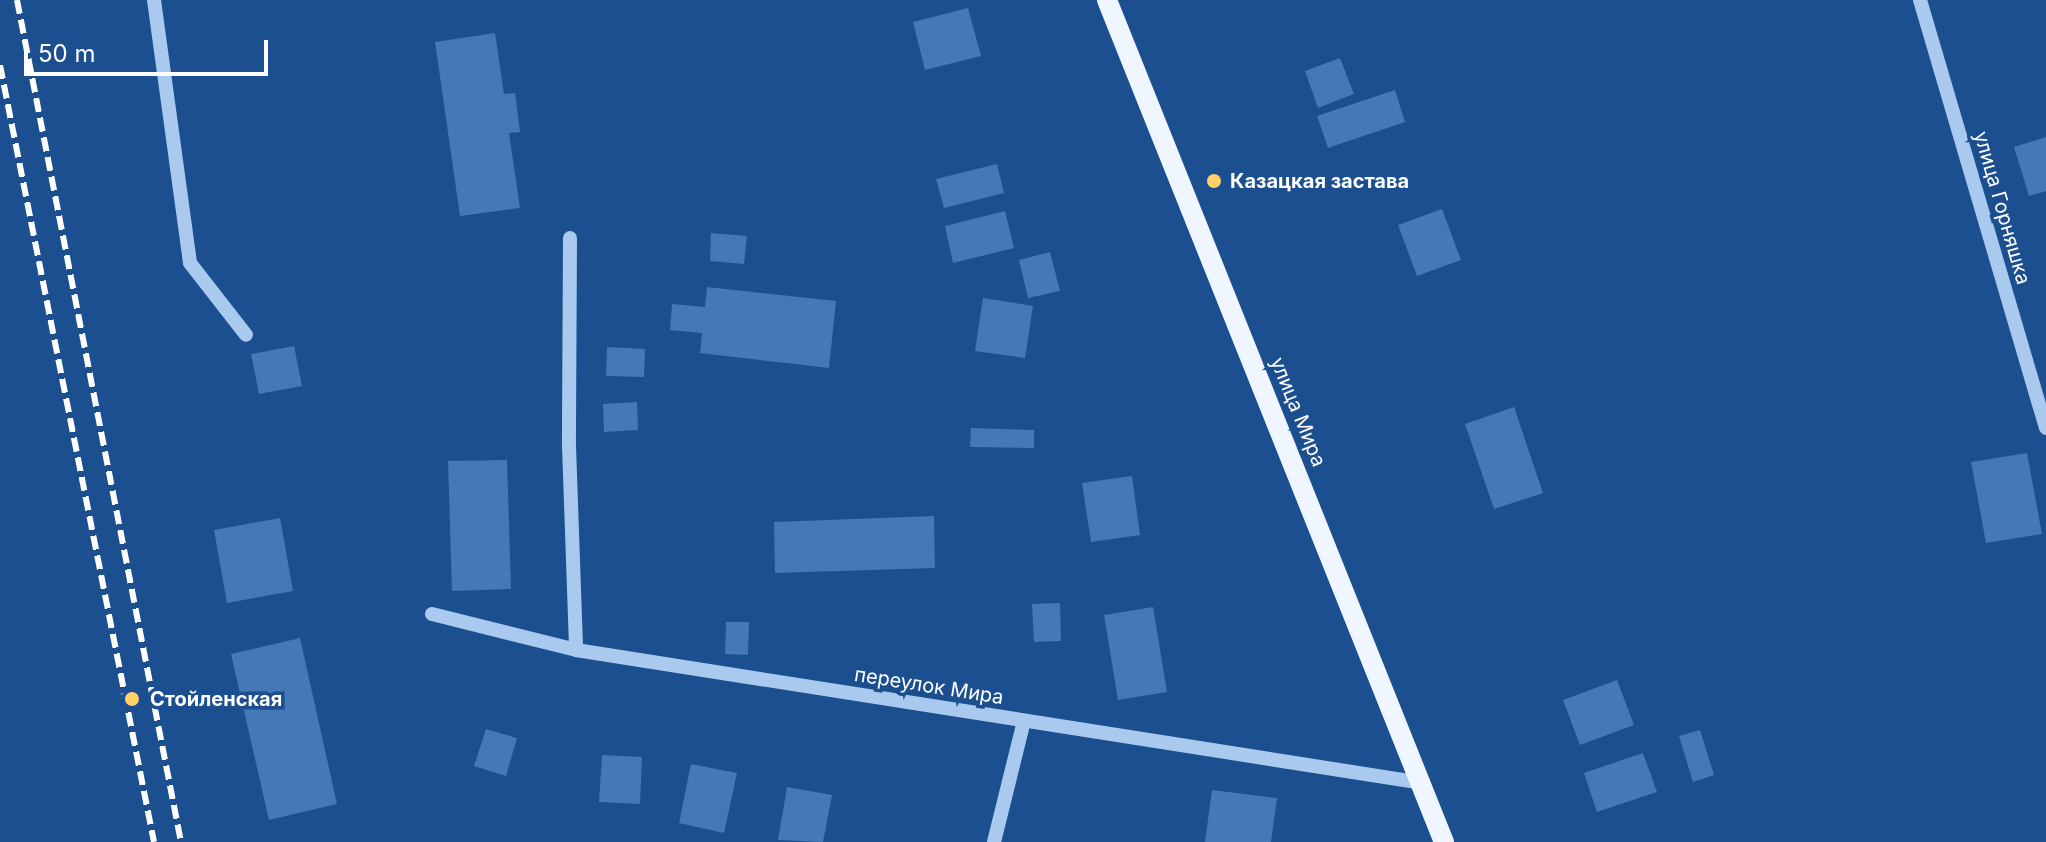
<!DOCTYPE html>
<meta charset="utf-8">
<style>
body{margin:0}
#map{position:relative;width:2046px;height:842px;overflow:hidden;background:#1b4f8f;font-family:Inter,sans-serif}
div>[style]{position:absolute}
.building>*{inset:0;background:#4478b7}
.minor>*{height:14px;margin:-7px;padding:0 7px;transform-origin:7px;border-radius:7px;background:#a9c9ee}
.major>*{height:20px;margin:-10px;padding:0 10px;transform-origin:10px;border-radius:10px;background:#f0f6ff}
.rail>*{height:6px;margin-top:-3px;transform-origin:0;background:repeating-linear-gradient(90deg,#fff 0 14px,transparent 0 20px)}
.dots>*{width:22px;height:22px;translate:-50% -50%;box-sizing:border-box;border:4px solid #1b4f8f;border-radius:50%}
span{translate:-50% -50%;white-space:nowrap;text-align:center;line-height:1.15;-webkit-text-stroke:7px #1b4f8f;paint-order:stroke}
.poi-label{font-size:20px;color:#fff;font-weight:700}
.left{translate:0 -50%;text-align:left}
.street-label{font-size:20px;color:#fff}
.scale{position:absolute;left:24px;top:40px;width:244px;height:36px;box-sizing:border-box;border:4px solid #fff;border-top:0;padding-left:10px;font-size:24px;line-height:28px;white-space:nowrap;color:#fff;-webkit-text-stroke:6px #1b4f8f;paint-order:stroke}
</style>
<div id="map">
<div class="building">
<i style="clip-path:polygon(968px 8px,981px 56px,925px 70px,913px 22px)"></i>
<i style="clip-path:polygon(495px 33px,504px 94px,515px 93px,520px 132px,509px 133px,520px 208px,460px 216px,435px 42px)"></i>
<i style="clip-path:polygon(1340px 58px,1354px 94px,1318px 108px,1305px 71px)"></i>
<i style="clip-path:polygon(1395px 90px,1405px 122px,1328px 148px,1317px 116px)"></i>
<i style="clip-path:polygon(2046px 137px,2046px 191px,2029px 196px,2014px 147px)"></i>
<i style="clip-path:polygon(997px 164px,1004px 193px,944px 208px,936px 179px)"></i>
<i style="clip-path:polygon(1442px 209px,1461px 260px,1417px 276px,1398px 225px)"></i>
<i style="clip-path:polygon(1005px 211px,1014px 248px,953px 263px,945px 226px)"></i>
<i style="clip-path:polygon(711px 233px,747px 236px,744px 264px,710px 261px)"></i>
<i style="clip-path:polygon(1050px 252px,1060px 291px,1028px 298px,1019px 260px)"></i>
<i style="clip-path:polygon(707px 287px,836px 301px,829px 368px,700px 353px,702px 333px,670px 330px,672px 304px,705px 307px)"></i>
<i style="clip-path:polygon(983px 298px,1033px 306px,1025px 358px,975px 351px)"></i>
<i style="clip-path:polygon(294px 346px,302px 386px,259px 394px,251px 354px)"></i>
<i style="clip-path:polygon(607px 347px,645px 349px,644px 377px,606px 376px)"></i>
<i style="clip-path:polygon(637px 402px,638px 430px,604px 432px,603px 404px)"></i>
<i style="clip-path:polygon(1514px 407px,1543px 493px,1494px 509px,1465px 424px)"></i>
<i style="clip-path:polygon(971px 428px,1034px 430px,1034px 448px,970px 447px)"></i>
<i style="clip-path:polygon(2027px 453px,2042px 534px,1986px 543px,1971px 462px)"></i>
<i style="clip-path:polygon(507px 460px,511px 589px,452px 591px,448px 461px)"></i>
<i style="clip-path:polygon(1132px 476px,1140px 535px,1091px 542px,1082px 483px)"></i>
<i style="clip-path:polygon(934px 516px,935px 568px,775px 573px,774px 522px)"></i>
<i style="clip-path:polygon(280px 518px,293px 591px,227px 603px,214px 530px)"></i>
<i style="clip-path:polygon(1060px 603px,1061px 641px,1034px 642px,1032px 604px)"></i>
<i style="clip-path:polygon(1153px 607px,1167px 692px,1118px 700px,1104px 615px)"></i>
<i style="clip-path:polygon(726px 622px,749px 622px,748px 655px,725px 654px)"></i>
<i style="clip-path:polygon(300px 638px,337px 804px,269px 820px,231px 654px)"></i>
<i style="clip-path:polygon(1617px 680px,1634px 725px,1580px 745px,1563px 700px)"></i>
<i style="clip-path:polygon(486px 729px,517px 738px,506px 776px,474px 766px)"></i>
<i style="clip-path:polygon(1700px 730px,1714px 775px,1693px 782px,1679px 736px)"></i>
<i style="clip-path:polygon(1643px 753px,1657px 792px,1597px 812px,1584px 773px)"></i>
<i style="clip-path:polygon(602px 755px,642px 757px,640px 804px,599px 802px)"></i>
<i style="clip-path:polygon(691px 764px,737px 773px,724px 833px,679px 823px)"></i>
<i style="clip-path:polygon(787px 787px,832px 795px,823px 842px,778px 840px)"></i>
<i style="clip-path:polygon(1212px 790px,1277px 798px,1271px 842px,1205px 842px)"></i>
</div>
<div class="minor">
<i style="left:154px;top:0;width:265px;rotate:82.2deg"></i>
<i style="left:190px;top:263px;width:91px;rotate:52.1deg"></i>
<i style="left:1920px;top:0;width:446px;rotate:73.6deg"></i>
<i style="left:570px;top:238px;width:208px;rotate:90.3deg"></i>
<i style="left:569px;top:446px;width:204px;rotate:88deg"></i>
<i style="left:432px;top:614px;width:148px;rotate:14deg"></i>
<i style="left:576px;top:650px;width:856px;rotate:8.93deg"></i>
<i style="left:994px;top:842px;width:125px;rotate:-76.1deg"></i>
</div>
<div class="major">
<i style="left:1107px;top:0;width:907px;rotate:68.19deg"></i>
</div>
<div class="rail">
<i style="left:17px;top:0;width:858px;rotate:78.98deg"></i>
<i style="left:0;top:65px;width:792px;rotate:78.79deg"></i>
</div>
<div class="dots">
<i style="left:1214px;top:181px;background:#ffd166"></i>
<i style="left:132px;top:699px;background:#ffd166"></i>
</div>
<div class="poi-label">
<span class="left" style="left:1230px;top:181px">Казацкая застава</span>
<span class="left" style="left:150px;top:699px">Стойленская</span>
</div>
<div class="street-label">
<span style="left:2002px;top:208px;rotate:74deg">улица Горняшка</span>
<span style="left:1298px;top:412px;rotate:68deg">улица Мира</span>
<span style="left:929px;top:686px;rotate:9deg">переулок Мира</span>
</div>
<div class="scale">50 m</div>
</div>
